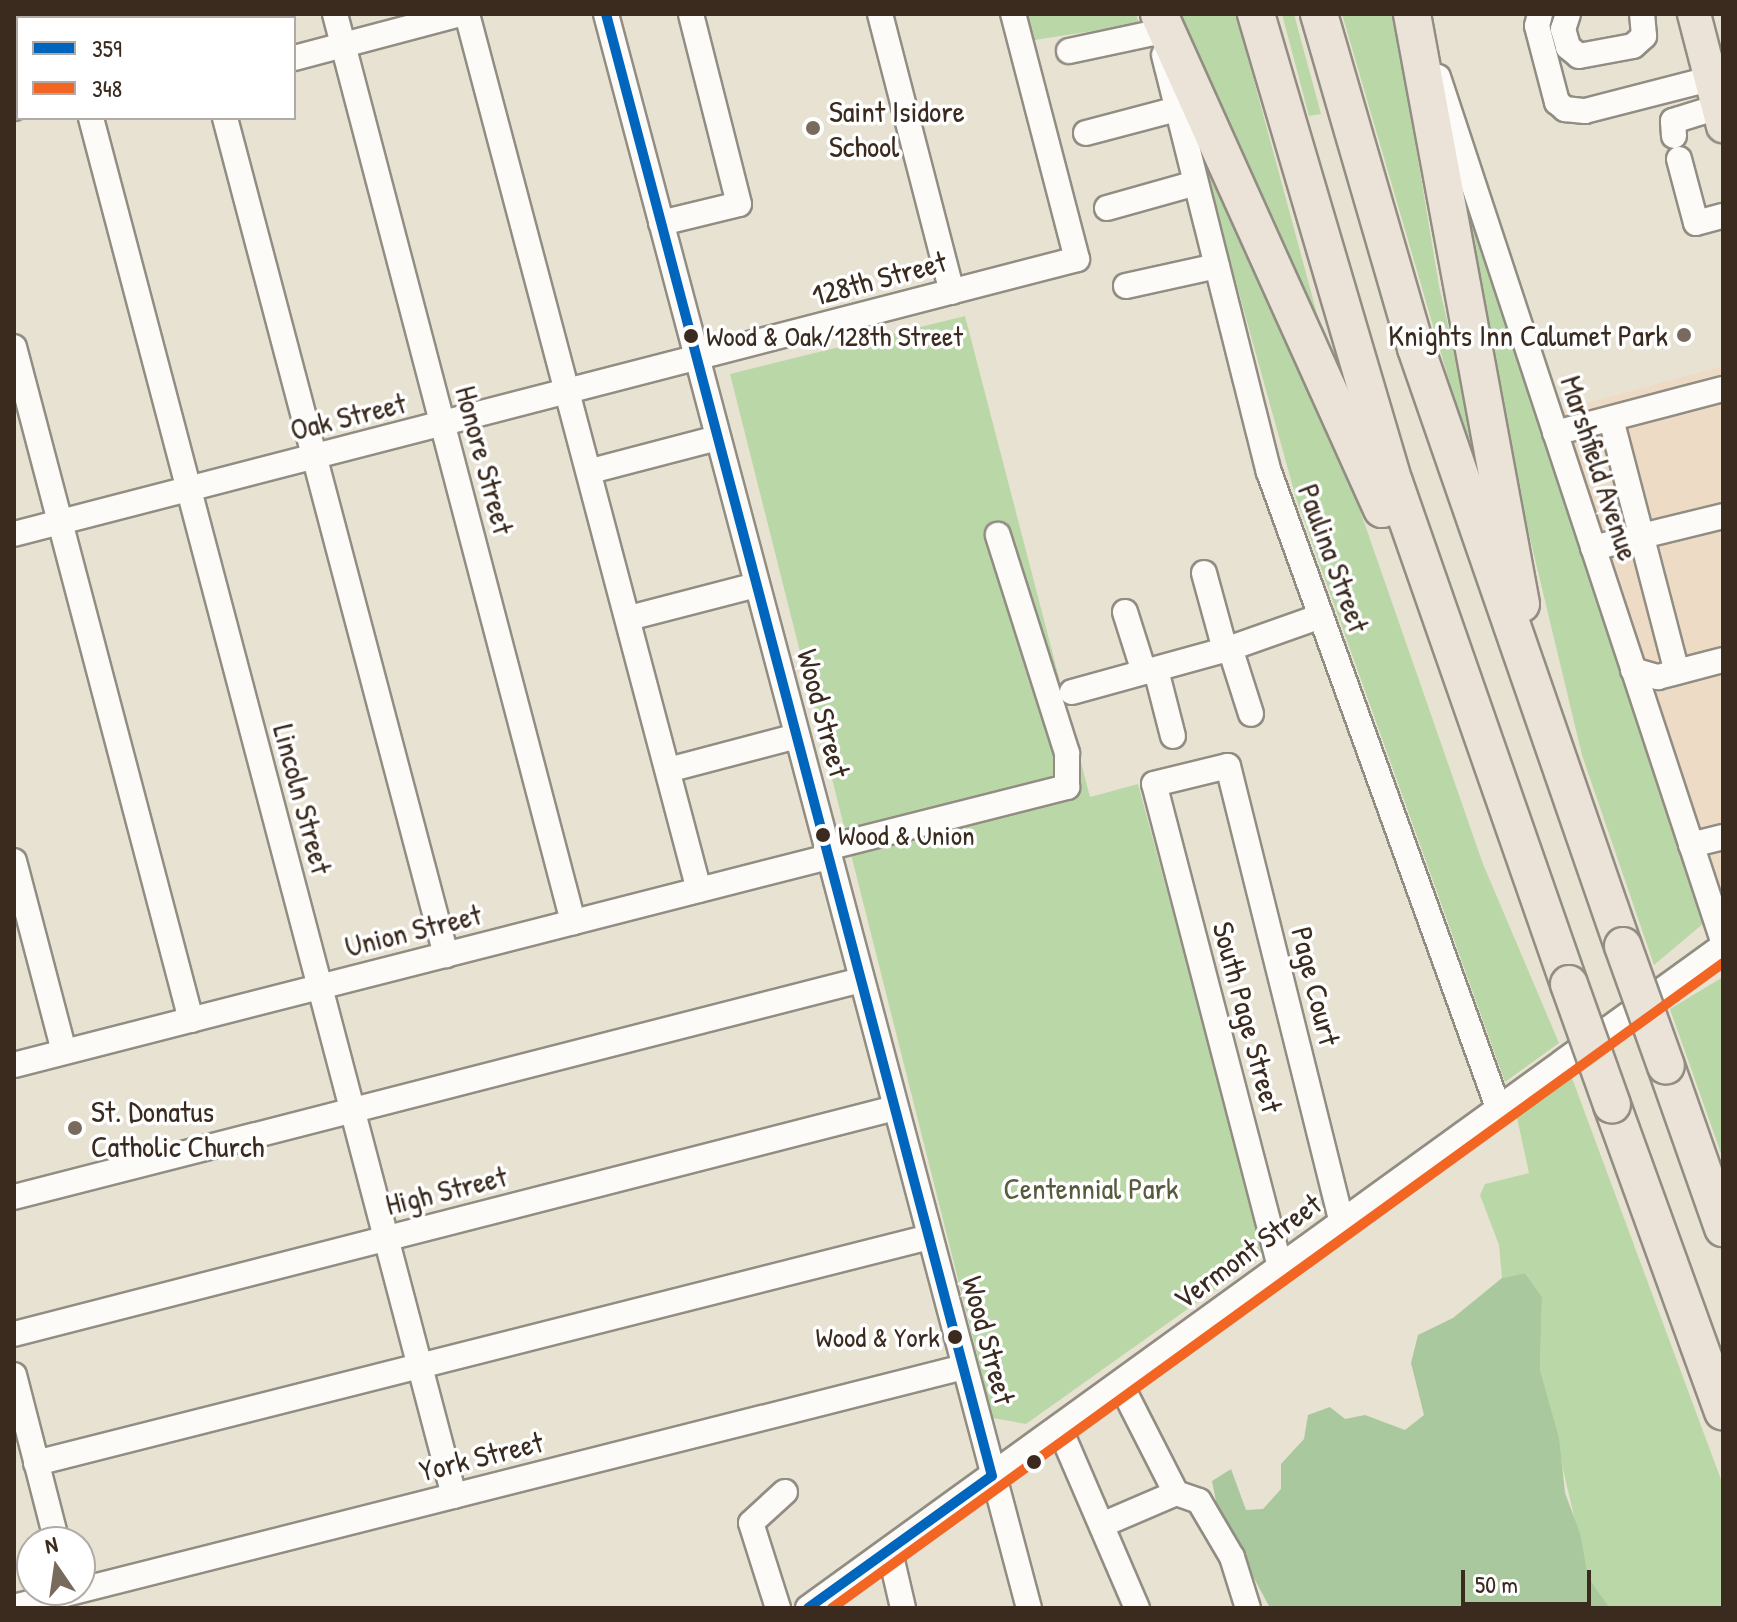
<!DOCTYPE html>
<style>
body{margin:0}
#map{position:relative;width:1737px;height:1622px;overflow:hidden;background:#e8e2d2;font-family:"Patrick Hand",sans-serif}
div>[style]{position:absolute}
.built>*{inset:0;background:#eddbc6}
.green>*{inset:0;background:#bad8a7}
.forest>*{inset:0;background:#aac89d}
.roads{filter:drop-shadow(2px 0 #928d83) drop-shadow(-2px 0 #928d83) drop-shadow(0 2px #928d83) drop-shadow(0 -2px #928d83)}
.minor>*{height:24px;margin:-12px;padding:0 12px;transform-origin:12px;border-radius:12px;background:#fcfbf8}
.major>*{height:32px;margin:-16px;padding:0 16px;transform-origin:16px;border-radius:16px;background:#ebe3d8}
.highway>*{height:36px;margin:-18px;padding:0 18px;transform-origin:18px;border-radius:18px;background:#ebe3d8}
.bridges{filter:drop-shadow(2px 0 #928d83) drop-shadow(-2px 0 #928d83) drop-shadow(0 2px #928d83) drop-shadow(0 -2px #928d83)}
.highway-bridge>*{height:36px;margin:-18px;padding:0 18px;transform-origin:18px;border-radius:18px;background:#ebe3d8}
.bus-1>*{height:10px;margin:-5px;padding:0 5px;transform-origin:5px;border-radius:5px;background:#0065bd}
.bus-2>*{height:10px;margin:-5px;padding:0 5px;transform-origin:5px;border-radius:5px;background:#f26522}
.dots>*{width:22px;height:22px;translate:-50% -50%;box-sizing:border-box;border:4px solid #fff;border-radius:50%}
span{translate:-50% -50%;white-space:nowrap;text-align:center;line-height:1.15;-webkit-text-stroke:7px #fff;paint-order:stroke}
.bus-label{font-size:28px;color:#3b2a1e}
.left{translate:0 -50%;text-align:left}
.right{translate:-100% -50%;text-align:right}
.poi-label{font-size:30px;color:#3b2a1e}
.street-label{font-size:30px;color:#3b2a1e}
.park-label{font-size:30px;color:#565c3c}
.frame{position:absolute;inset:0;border:16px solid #3b2a1e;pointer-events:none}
.legend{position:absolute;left:16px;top:16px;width:280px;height:104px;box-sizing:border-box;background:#fff;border:2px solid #b1aaa5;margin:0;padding:10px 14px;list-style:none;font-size:24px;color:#3b2a1e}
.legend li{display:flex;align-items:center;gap:16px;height:40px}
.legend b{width:40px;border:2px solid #b1aaa5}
.north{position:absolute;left:16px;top:1526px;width:80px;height:80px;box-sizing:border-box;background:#fff;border:2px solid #b1aaa5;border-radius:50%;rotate:347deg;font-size:22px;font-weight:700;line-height:32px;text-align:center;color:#3b2a1e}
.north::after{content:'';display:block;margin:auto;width:28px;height:36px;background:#786a5d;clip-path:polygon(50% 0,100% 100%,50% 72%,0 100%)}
.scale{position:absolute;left:1461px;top:1570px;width:130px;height:36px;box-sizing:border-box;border:4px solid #3b2a1e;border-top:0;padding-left:10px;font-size:24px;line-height:28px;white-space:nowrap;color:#3b2a1e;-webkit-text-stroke:6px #fff;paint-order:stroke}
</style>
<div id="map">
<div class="built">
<i style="clip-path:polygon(1723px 366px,1723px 895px,1561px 410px)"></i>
</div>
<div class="green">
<i style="clip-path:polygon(1021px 14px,1136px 14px,1139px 24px,1028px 41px)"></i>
<i style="clip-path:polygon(1172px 14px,1236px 14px,1340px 399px)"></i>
<i style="clip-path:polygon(1282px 14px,1294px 14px,1321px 114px,1309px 116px)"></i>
<i style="clip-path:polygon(1342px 14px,1394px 14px,1439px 286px,1475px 440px,1467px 442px)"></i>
<i style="clip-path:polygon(1451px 141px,1704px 923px,1654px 965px,1582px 755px,1504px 430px)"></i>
<i style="clip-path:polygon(1210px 158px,1339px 450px,1483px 864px,1559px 1043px,1505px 1082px,1296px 498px,1204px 167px)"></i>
<i style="clip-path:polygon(965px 316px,1090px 797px,1138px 784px,1265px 1254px,1026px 1424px,993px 1418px,730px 374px)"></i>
<i style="clip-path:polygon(1723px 977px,1723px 1159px,1670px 1009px)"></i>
<i style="clip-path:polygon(1572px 1078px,1723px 1485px,1723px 1608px,1610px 1608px,1588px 1577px,1540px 1370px,1542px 1297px,1525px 1273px,1502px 1278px,1499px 1245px,1480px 1195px,1485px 1184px,1529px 1173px,1517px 1118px)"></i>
</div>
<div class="forest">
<i style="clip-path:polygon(1525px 1273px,1542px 1297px,1540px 1370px,1559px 1438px,1565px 1493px,1580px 1533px,1588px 1577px,1610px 1608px,1270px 1608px,1218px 1511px,1212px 1481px,1231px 1469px,1246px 1510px,1263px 1509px,1281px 1489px,1281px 1464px,1304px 1439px,1308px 1415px,1330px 1407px,1345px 1419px,1365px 1415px,1405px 1430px,1424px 1415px,1411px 1363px,1418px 1335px,1453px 1318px,1502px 1278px)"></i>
</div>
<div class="roads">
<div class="minor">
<i style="left:64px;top:14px;width:4px;rotate:76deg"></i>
<i style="left:237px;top:14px;width:4px;rotate:76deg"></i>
<i style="left:335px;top:14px;width:939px;rotate:75.31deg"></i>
<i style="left:467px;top:14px;width:906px;rotate:75.17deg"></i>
<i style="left:606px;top:14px;width:1649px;rotate:75.14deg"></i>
<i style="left:880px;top:14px;width:287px;rotate:75.5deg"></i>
<i style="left:1540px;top:14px;width:12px;rotate:104deg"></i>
<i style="left:1537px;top:26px;width:79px;rotate:75.3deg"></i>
<i style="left:1557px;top:102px;width:11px;rotate:41deg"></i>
<i style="left:1565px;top:109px;width:20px;rotate:6deg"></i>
<i style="left:1585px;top:111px;width:129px;rotate:-14.4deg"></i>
<i style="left:1568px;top:14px;width:16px;rotate:108deg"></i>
<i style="left:1563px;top:29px;width:19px;rotate:74deg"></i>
<i style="left:1568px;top:47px;width:14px;rotate:39deg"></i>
<i style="left:1579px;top:56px;width:55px;rotate:-10.5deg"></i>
<i style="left:1633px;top:46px;width:15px;rotate:-42deg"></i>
<i style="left:1644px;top:36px;width:22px;rotate:-95deg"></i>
<i style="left:1069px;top:51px;width:91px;rotate:-12.1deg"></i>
<i style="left:1164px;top:55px;width:430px;rotate:75.9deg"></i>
<i style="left:1269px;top:472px;width:678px;rotate:70.18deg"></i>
<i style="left:294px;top:58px;width:173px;rotate:-14.8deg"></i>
<i style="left:1438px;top:77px;width:910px;rotate:71.74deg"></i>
<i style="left:14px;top:108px;width:8px;rotate:-60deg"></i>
<i style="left:91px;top:118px;width:1425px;rotate:75.24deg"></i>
<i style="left:225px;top:118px;width:866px;rotate:75.21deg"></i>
<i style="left:1086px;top:133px;width:94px;rotate:-14.8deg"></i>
<i style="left:1674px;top:136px;width:15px;rotate:-94deg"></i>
<i style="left:1673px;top:121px;width:47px;rotate:-17.3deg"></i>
<i style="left:1679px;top:159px;width:66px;rotate:75.1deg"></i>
<i style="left:1696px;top:223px;width:28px;rotate:-15deg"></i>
<i style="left:1107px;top:208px;width:92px;rotate:-15.7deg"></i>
<i style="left:661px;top:223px;width:80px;rotate:-13.7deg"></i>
<i style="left:739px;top:204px;width:196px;rotate:-104.2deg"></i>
<i style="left:1126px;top:286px;width:93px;rotate:-12.4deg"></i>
<i style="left:14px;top:347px;width:696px;rotate:75.26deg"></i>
<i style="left:1611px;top:419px;width:261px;rotate:75.4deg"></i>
<i style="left:1555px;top:433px;width:174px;rotate:-14.7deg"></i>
<i style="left:591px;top:471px;width:131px;rotate:-14.6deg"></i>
<i style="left:14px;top:534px;width:1098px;rotate:-14.5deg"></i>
<i style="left:1077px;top:259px;width:253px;rotate:-104.6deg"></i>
<i style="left:1593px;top:548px;width:134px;rotate:-13.8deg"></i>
<i style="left:1204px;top:573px;width:80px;rotate:74.7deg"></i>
<i style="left:1125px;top:612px;width:63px;rotate:72.4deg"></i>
<i style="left:629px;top:618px;width:132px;rotate:-14.5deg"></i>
<i style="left:1230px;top:648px;width:69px;rotate:72.3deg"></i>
<i style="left:1156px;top:670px;width:68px;rotate:75.6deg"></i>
<i style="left:1633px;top:670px;width:26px;rotate:16deg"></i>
<i style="left:1658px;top:677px;width:67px;rotate:-14.7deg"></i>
<i style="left:1072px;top:692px;width:159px;rotate:-15.4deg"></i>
<i style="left:1225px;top:650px;width:102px;rotate:-19.5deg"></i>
<i style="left:668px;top:770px;width:133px;rotate:-14.8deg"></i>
<i style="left:1691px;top:845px;width:33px;rotate:-14deg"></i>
<i style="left:826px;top:848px;width:249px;rotate:-14.2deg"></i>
<i style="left:1067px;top:787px;width:34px;rotate:-90deg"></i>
<i style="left:1067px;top:753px;width:229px;rotate:-107.6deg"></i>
<i style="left:14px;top:861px;width:197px;rotate:75.3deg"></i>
<i style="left:14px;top:1065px;width:840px;rotate:-14.33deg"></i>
<i style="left:14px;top:1197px;width:874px;rotate:-14.37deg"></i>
<i style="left:1280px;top:1267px;width:499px;rotate:-104.6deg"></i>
<i style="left:1154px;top:784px;width:76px;rotate:-13.7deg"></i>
<i style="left:1228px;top:766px;width:470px;rotate:76deg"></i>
<i style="left:14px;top:1334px;width:910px;rotate:-14.39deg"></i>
<i style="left:14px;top:1375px;width:172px;rotate:75.6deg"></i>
<i style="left:1059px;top:1427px;width:197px;rotate:66.7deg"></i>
<i style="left:36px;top:1463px;width:921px;rotate:-14.2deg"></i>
<i style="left:1176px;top:1493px;width:24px;rotate:19deg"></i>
<i style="left:1199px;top:1501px;width:65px;rotate:59.5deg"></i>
<i style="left:1232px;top:1557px;width:53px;rotate:72.6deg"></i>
<i style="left:1104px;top:1524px;width:78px;rotate:-23.3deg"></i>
<i style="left:1176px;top:1493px;width:123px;rotate:-117deg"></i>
<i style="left:890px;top:1552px;width:57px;rotate:76.9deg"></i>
<i style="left:14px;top:1607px;width:980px;rotate:-14.18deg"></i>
<i style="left:778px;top:1608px;width:89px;rotate:-107.6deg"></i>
<i style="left:751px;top:1523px;width:46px;rotate:-42.4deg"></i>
<i style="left:808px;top:1608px;width:1129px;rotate:-35.89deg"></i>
</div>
<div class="major">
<i style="left:1694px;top:14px;width:116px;rotate:75.5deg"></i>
</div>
<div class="highway">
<i style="left:1159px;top:14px;width:543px;rotate:65.75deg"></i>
<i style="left:1256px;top:14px;width:488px;rotate:73.6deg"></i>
<i style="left:1394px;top:482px;width:532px;rotate:70.78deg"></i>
<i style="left:1319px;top:14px;width:348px;rotate:73.8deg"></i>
<i style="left:1416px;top:348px;width:633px;rotate:70.91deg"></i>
<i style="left:1412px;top:14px;width:600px;rotate:79.53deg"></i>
<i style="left:1666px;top:1066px;width:172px;rotate:70.6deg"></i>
<i style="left:1612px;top:1105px;width:326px;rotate:70.1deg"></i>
</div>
</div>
<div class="bridges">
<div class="highway-bridge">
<i style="left:1623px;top:946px;width:127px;rotate:70.3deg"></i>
<i style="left:1569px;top:984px;width:128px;rotate:70.4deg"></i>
</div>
</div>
<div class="bus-1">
<i style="left:606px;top:14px;width:1512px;rotate:75.21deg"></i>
<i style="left:808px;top:1608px;width:226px;rotate:-35.7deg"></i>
</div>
<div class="bus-2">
<i style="left:832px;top:1608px;width:1100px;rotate:-35.9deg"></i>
</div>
<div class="dots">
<i style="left:813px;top:128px;background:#786a5d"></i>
<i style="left:1684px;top:335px;background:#786a5d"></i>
<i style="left:691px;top:336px;background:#3b2a1e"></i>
<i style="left:823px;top:835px;background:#3b2a1e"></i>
<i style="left:75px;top:1128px;background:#786a5d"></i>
<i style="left:955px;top:1337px;background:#3b2a1e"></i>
<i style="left:1034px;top:1462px;background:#3b2a1e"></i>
</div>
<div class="bus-label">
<span class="left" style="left:706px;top:336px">Wood &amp; Oak/128th Street</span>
<span class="left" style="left:838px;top:835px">Wood &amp; Union</span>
<span class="right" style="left:940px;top:1337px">Wood &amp; York</span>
</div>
<div class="poi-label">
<span class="left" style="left:829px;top:128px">Saint Isidore<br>School</span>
<span class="right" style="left:1668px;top:335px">Knights Inn Calumet Park</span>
<span class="left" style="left:91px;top:1128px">St. Donatus<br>Catholic Church</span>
</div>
<div class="street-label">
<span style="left:879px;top:278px;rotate:-15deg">128th Street</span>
<span style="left:348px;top:416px;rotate:-14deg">Oak Street</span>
<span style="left:485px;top:460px;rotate:75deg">Honore Street</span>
<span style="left:1600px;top:468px;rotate:72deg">Marshfield Avenue</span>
<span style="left:1334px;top:558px;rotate:70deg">Paulina Street</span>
<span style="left:824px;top:713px;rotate:75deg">Wood Street</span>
<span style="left:303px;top:799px;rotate:75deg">Lincoln Street</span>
<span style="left:413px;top:930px;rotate:-14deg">Union Street</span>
<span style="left:1316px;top:986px;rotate:76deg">Page Court</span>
<span style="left:1248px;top:1017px;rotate:75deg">South Page Street</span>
<span style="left:446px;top:1190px;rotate:-14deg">High Street</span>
<span style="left:1247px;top:1251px;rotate:-36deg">Vermont Street</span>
<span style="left:989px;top:1340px;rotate:75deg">Wood Street</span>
<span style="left:481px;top:1456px;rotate:-14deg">York Street</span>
</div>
<div class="park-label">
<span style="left:1091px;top:1188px">Centennial Park</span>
</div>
<div class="frame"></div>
<ul class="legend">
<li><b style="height:10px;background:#0065bd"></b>359</li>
<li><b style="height:10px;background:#f26522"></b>348</li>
</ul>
<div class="north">N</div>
<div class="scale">50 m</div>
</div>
